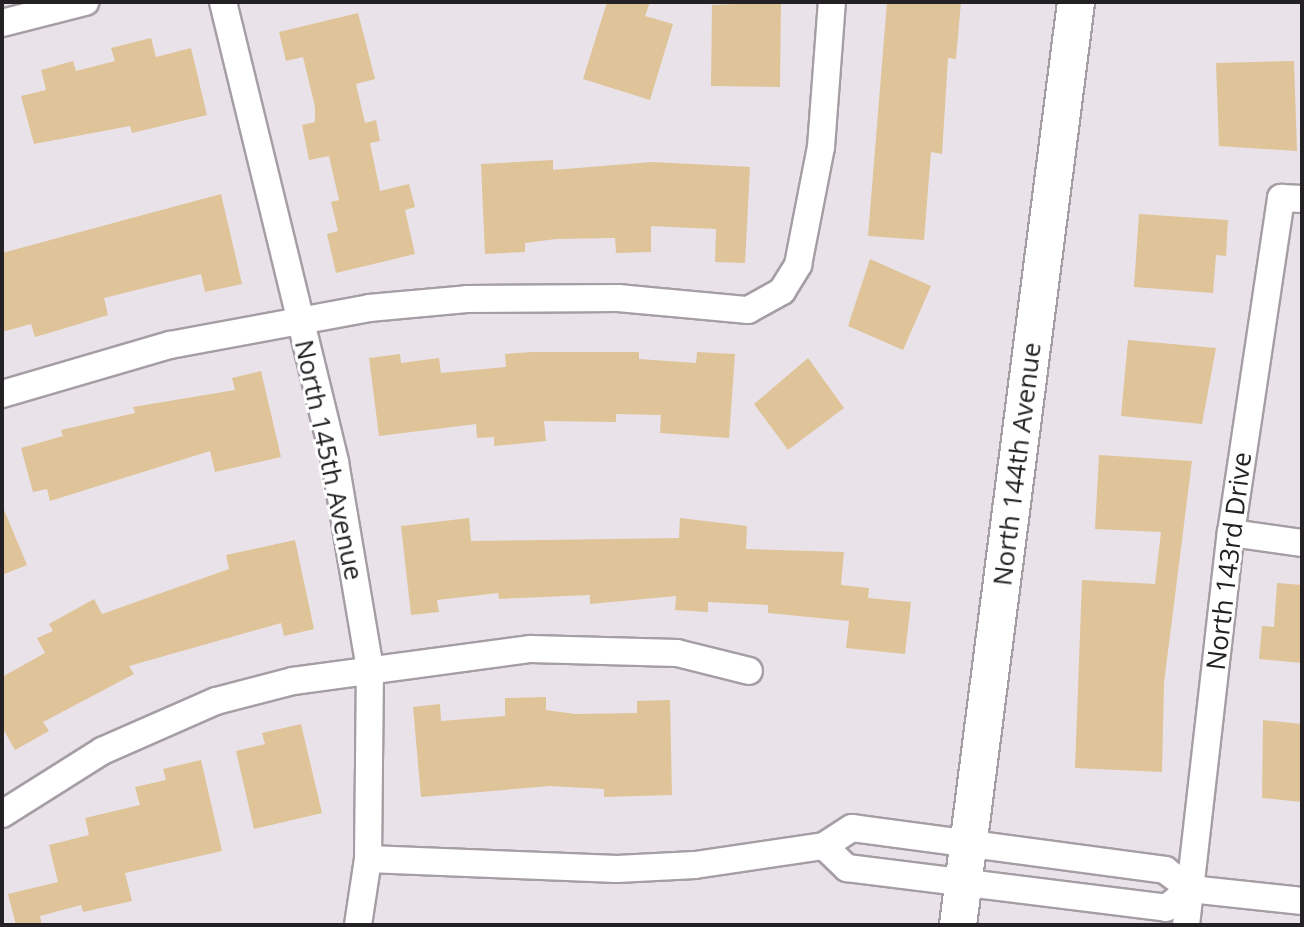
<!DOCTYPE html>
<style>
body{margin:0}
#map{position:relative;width:1304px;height:927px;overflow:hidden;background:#eae2e9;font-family:"Open Sans",sans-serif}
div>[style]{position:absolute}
.building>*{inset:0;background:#dec498}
.roads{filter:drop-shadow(2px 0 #a69ea5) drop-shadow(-2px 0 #a69ea5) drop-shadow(0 2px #a69ea5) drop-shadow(0 -2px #a69ea5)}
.street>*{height:26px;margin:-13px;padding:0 13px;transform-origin:13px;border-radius:13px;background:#fff}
.secondary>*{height:36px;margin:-18px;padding:0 18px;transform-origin:18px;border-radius:18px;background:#fff}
span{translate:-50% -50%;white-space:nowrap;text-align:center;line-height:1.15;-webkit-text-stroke:6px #fff;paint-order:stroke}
.street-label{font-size:26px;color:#242124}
.frame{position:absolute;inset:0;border:4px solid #242124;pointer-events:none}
</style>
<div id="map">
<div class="building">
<i style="clip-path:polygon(607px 2px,650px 2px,645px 16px,673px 24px,650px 100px,583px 79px)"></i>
<i style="clip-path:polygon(781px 2px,780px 87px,711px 86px,712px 5px)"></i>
<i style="clip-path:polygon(887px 2px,961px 2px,956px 59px,948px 58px,942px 154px,931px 152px,924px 240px,868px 236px)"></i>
<i style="clip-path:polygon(358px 13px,375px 79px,356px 84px,365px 123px,376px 120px,380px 141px,370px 143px,380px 191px,409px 184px,415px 207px,405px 210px,415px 254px,336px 273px,327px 234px,338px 231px,331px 202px,339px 200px,329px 156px,309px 160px,302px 125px,315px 122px,315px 107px,303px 57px,286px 61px,279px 32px)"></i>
<i style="clip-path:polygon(151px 38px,156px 57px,191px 48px,207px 115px,132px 133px,130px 126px,34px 144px,21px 96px,46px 90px,41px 70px,73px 61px,76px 71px,115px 61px,111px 48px)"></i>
<i style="clip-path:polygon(1294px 61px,1297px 151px,1219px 146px,1216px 63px)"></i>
<i style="clip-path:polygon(553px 160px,553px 170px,652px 162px,750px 167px,745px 263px,715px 262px,716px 229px,651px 226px,651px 252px,616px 253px,615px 238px,556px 239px,525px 243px,525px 252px,485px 254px,481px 164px)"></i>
<i style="clip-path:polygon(221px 194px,242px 284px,205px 292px,201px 274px,104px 298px,108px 315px,59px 330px,35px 337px,31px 324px,2px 332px,2px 253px)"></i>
<i style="clip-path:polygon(1139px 214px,1228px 220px,1226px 256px,1216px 255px,1213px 293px,1134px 287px)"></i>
<i style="clip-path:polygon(870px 259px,931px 286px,903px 350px,848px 326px)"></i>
<i style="clip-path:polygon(1128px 340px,1216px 348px,1202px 424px,1121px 416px)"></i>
<i style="clip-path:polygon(533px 352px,639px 352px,639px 359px,696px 363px,697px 352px,735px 354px,729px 438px,660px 433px,661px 415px,616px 414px,616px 422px,544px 421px,546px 441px,494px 446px,494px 437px,477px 438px,476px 424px,379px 436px,369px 358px,400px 354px,401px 363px,439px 358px,441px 373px,506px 367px,505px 354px)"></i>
<i style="clip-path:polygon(808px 358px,844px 408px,788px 450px,754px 404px)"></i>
<i style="clip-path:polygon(261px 371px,281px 457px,215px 472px,210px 451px,50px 501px,47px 489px,33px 492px,21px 448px,63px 436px,61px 430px,135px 413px,133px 407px,235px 390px,232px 378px)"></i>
<i style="clip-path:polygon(1099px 455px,1192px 461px,1164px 683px,1162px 772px,1075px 768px,1082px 580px,1155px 584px,1161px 532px,1095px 529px)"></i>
<i style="clip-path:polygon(2px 505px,27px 565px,2px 575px)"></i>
<i style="clip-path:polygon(469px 518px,471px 541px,679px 538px,680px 518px,747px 526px,746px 549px,844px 552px,841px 585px,869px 588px,868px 598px,911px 602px,905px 654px,846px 648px,849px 621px,768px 613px,768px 605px,708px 602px,708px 612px,675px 610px,676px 596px,590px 604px,590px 595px,499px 599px,498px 593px,437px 600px,439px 612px,411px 615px,401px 526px)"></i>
<i style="clip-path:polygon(295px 540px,314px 629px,284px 636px,281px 623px,129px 666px,134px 674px,43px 722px,49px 731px,15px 750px,2px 727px,2px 677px,45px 653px,37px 638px,53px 631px,49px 624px,94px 599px,102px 614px,229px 569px,226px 555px)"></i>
<i style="clip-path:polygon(1277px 583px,1302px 585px,1302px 663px,1259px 659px,1262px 626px,1274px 627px)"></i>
<i style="clip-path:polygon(546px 697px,546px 710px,575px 714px,637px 713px,637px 701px,670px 700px,672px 795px,604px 797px,604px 789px,550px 786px,421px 797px,413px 707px,440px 704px,441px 721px,505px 716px,505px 698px)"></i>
<i style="clip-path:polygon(1263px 720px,1302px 724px,1302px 802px,1262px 798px)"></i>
<i style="clip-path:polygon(301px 724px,322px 813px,254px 829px,236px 751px,265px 744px,262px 733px)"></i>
<i style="clip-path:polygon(201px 760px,222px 851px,125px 873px,132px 901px,83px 912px,81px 905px,40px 916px,42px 925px,16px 925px,8px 894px,58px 882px,49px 845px,89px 835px,85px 818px,140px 805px,135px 787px,166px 780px,163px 769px)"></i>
</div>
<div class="roads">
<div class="street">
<i style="left:223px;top:2px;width:473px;rotate:76.3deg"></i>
<i style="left:335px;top:462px;width:209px;rotate:80.4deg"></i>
<i style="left:370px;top:668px;width:191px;rotate:90.6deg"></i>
<i style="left:368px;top:859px;width:67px;rotate:98.6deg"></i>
<i style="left:2px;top:23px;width:86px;rotate:-14.2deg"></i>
<i style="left:2px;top:394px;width:175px;rotate:-16.3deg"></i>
<i style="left:170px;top:345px;width:202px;rotate:-10.5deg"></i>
<i style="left:369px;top:308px;width:98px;rotate:-5.2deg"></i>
<i style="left:467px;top:299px;width:151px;rotate:-0.4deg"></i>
<i style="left:618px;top:298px;width:131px;rotate:5.3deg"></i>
<i style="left:748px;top:310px;width:39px;rotate:-29deg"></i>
<i style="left:782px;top:291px;width:31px;rotate:-58deg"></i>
<i style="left:798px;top:265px;width:120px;rotate:-79deg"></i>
<i style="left:821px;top:147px;width:145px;rotate:-85.7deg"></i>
<i style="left:1231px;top:533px;width:72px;rotate:8deg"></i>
<i style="left:2px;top:814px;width:118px;rotate:-32.2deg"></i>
<i style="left:102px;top:751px;width:124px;rotate:-23.7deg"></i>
<i style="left:216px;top:701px;width:80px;rotate:-14.6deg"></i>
<i style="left:293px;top:681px;width:240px;rotate:-7.7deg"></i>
<i style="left:531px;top:649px;width:146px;rotate:1.6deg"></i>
<i style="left:677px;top:653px;width:74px;rotate:14deg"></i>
<i style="left:824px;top:846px;width:32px;rotate:44deg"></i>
<i style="left:847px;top:868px;width:321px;rotate:7.1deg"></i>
<i style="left:1166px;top:908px;width:31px;rotate:-38deg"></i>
<i style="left:368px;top:859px;width:249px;rotate:2.3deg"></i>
<i style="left:617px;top:869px;width:78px;rotate:-2.9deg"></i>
<i style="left:695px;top:865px;width:130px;rotate:-8.4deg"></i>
<i style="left:824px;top:846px;width:33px;rotate:-33deg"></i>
<i style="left:852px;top:828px;width:316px;rotate:7.6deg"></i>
<i style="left:1165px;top:870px;width:31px;rotate:37deg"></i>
<i style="left:1190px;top:889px;width:113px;rotate:6.1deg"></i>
<i style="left:1186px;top:925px;width:395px;rotate:-83.5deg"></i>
<i style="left:1231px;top:533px;width:339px;rotate:-81.5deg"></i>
<i style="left:1281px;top:198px;width:21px;rotate:3deg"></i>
</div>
<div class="secondary">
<i style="left:958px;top:925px;width:931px;rotate:-82.71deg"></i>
</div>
</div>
<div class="street-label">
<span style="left:329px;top:460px;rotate:78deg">North 145th Avenue</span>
<span style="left:1017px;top:464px;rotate:-83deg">North 144th Avenue</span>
<span style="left:1229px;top:561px;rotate:-83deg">North 143rd Drive</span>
</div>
<div class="frame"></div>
</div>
